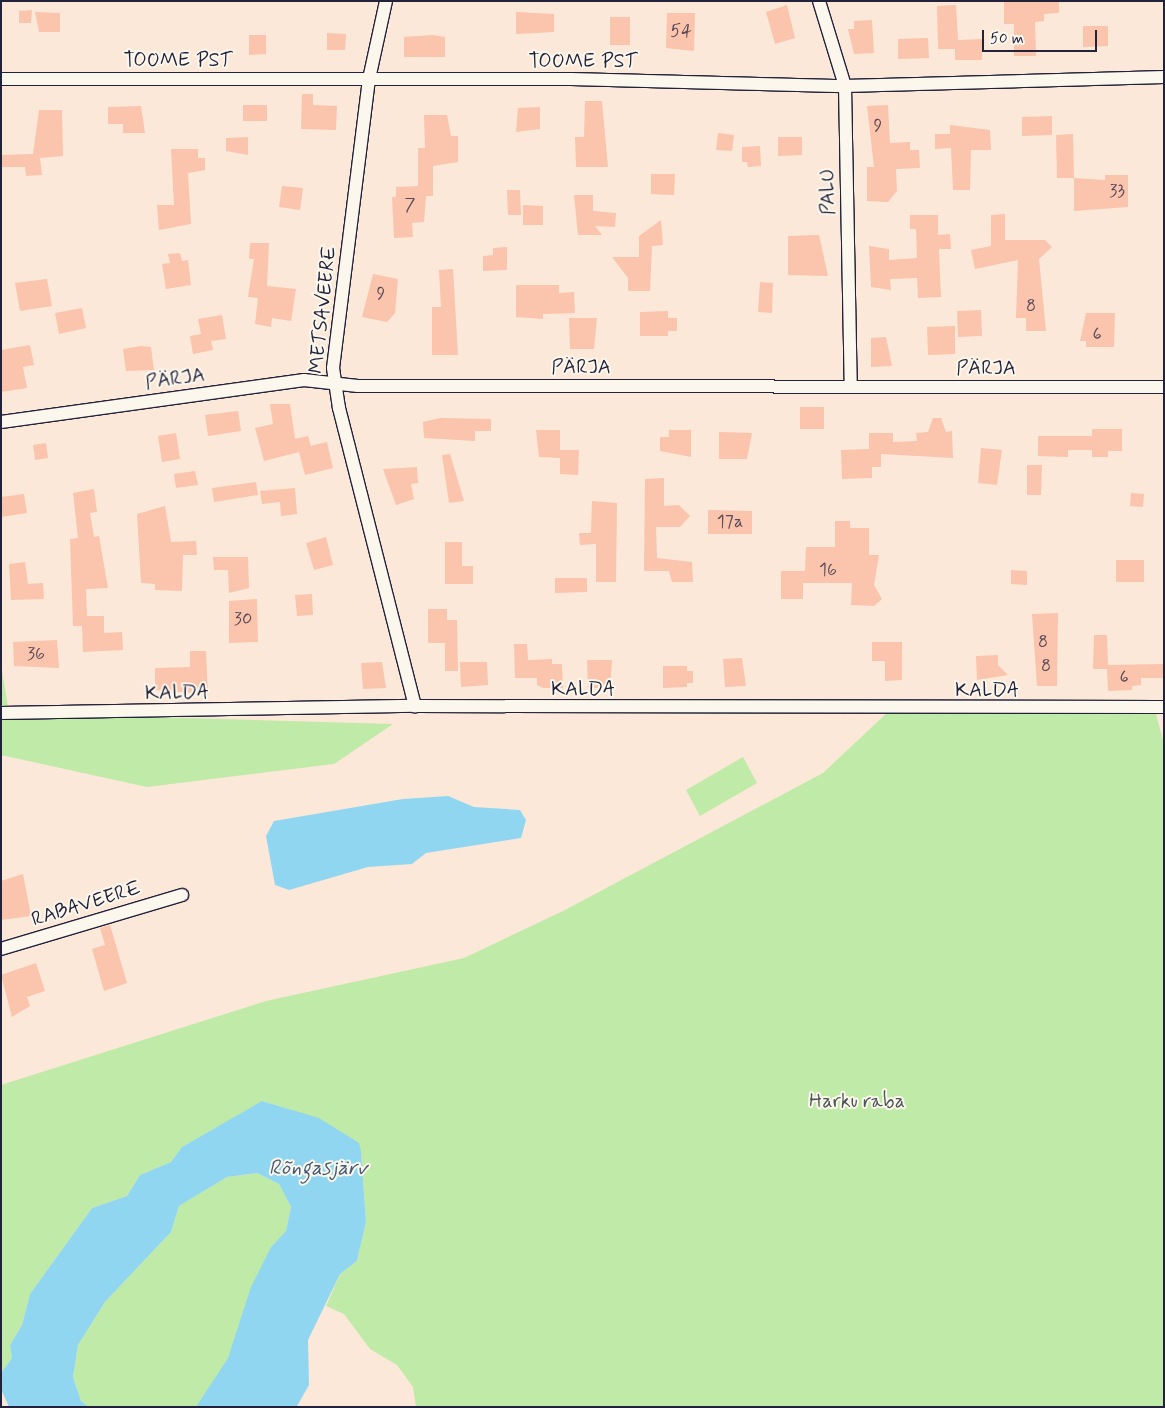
<!DOCTYPE html>
<meta charset="utf-8">
<style>
body{margin:0}
#map{position:relative;width:1165px;height:1408px;overflow:hidden;background:#fbe8d9;font-family:Mynerve,sans-serif}
div>[style]{position:absolute}
.green>*{inset:0;background:#c0eaa7}
.water>*{inset:0;background:#90d6f1}
.building>*{inset:0;background:#fac4ad}
.roads{filter:drop-shadow(1px 0 #22223b) drop-shadow(-1px 0 #22223b) drop-shadow(0 1px #22223b) drop-shadow(0 -1px #22223b)}
.minor>*{height:12px;margin:-6px;padding:0 6px;transform-origin:6px;border-radius:6px;background:#fbf7ec}
span{translate:-50% -50%;white-space:nowrap;text-align:center;line-height:1.15;-webkit-text-stroke:4px #fbf7ec;paint-order:stroke}
.number-label{font-size:18px;color:#584a58}
.number-label span{-webkit-text-stroke-width:0}
.street-label{font-size:20px;color:#22223b}
.park-label{font-size:20px;color:#4a5456}
.water-label{font-size:21px;color:#435872;font-style:italic}
.frame{position:absolute;inset:0;border:2px solid #22223b;pointer-events:none}
.scale{position:absolute;left:982px;top:30px;width:115px;height:22px;box-sizing:border-box;border:2px solid #22223b;border-top:0;padding-left:6px;font-size:15px;line-height:18px;white-space:nowrap;color:#22223b;-webkit-text-stroke:4px #fbf7ec;paint-order:stroke}
</style>
<div id="map">
<div class="green">
<i style="clip-path:polygon(1px 664px,9px 713px,393px 724px,334px 764px,147px 787px,1px 755px)"></i>
<i style="clip-path:polygon(1111px 708px,1156px 714px,1164px 744px,1164px 1407px,416px 1407px,413px 1387px,397px 1365px,370px 1349px,344px 1314px,326px 1306px,340px 1274px,357px 1261px,366px 1222px,361px 1151px,288px 1109px,263px 1101px,182px 1147px,171px 1162px,140px 1175px,127px 1196px,92px 1208px,30px 1294px,22px 1325px,10px 1345px,12px 1358px,1px 1373px,1px 1085px,266px 1001px,464px 958px,563px 911px,823px 773px,890px 710px)"></i>
<i style="clip-path:polygon(743px 757px,757px 783px,700px 816px,686px 790px)"></i>
<i style="clip-path:polygon(257px 1173px,279px 1184px,291px 1207px,286px 1231px,271px 1247px,228px 1358px,207px 1393px,196px 1407px,89px 1407px,81px 1401px,73px 1377px,78px 1345px,105px 1302px,171px 1232px,179px 1206px,227px 1177px)"></i>
</div>
<div class="water">
<i style="clip-path:polygon(448px 796px,474px 807px,520px 810px,526px 820px,521px 838px,426px 853px,412px 864px,368px 867px,289px 890px,275px 885px,266px 836px,274px 821px,403px 799px)"></i>
<i style="clip-path:polygon(262px 1101px,319px 1118px,359px 1143px,361px 1151px,366px 1222px,357px 1261px,340px 1274px,308px 1340px,309px 1385px,297px 1406px,196px 1407px,228px 1358px,251px 1287px,271px 1247px,286px 1231px,291px 1207px,279px 1184px,257px 1173px,227px 1177px,179px 1206px,171px 1232px,105px 1302px,78px 1345px,73px 1377px,81px 1401px,89px 1407px,9px 1407px,1px 1389px,1px 1373px,12px 1358px,10px 1345px,22px 1325px,30px 1294px,92px 1208px,127px 1196px,140px 1175px,171px 1162px,182px 1147px)"></i>
</div>
<div class="building">
<i style="clip-path:polygon(1004px 1px,1059px 1px,1059px 13px,1044px 14px,1044px 21px,1035px 22px,1036px 56px,1014px 56px,1014px 24px,1004px 24px)"></i>
<i style="clip-path:polygon(787px 5px,795px 38px,775px 44px,766px 12px)"></i>
<i style="clip-path:polygon(956px 5px,958px 40px,982px 39px,982px 60px,955px 60px,955px 49px,938px 49px,937px 6px)"></i>
<i style="clip-path:polygon(32px 10px,31px 23px,19px 23px,19px 11px)"></i>
<i style="clip-path:polygon(35px 12px,60px 13px,60px 32px,39px 32px)"></i>
<i style="clip-path:polygon(516px 12px,554px 14px,554px 32px,516px 34px)"></i>
<i style="clip-path:polygon(667px 13px,695px 13px,694px 51px,666px 48px)"></i>
<i style="clip-path:polygon(610px 17px,630px 17px,630px 45px,610px 45px)"></i>
<i style="clip-path:polygon(872px 20px,874px 53px,854px 54px,848px 29px,854px 29px,854px 21px)"></i>
<i style="clip-path:polygon(1083px 26px,1108px 26px,1108px 46px,1083px 47px)"></i>
<i style="clip-path:polygon(327px 33px,346px 34px,345px 50px,327px 50px)"></i>
<i style="clip-path:polygon(249px 35px,266px 35px,266px 54px,249px 55px)"></i>
<i style="clip-path:polygon(433px 35px,445px 37px,445px 57px,404px 57px,404px 37px)"></i>
<i style="clip-path:polygon(928px 38px,929px 58px,898px 59px,898px 39px)"></i>
<i style="clip-path:polygon(302px 94px,313px 94px,313px 105px,337px 106px,336px 130px,301px 129px)"></i>
<i style="clip-path:polygon(585px 101px,602px 101px,608px 167px,576px 167px,575px 137px,584px 137px)"></i>
<i style="clip-path:polygon(243px 105px,267px 105px,267px 121px,243px 121px)"></i>
<i style="clip-path:polygon(888px 105px,890px 143px,910px 142px,910px 150px,919px 150px,920px 168px,896px 169px,897px 191px,888px 202px,867px 201px,867px 167px,874px 167px,867px 106px)"></i>
<i style="clip-path:polygon(141px 106px,145px 133px,123px 133px,123px 124px,108px 124px,108px 107px)"></i>
<i style="clip-path:polygon(540px 107px,540px 129px,516px 132px,518px 108px)"></i>
<i style="clip-path:polygon(39px 110px,62px 110px,63px 156px,40px 158px,42px 175px,26px 176px,25px 167px,1px 167px,1px 155px,33px 154px)"></i>
<i style="clip-path:polygon(424px 115px,447px 115px,451px 136px,458px 136px,458px 162px,433px 166px,433px 196px,426px 196px,424px 222px,412px 223px,413px 237px,394px 238px,392px 197px,396px 197px,396px 187px,418px 186px,418px 148px,425px 148px)"></i>
<i style="clip-path:polygon(1052px 116px,1052px 135px,1022px 136px,1022px 117px)"></i>
<i style="clip-path:polygon(950px 125px,990px 130px,991px 150px,971px 150px,970px 190px,953px 190px,951px 148px,935px 149px,935px 134px,950px 134px)"></i>
<i style="clip-path:polygon(718px 133px,734px 135px,732px 151px,716px 150px)"></i>
<i style="clip-path:polygon(1073px 134px,1074px 178px,1057px 178px,1056px 135px)"></i>
<i style="clip-path:polygon(248px 137px,248px 155px,226px 151px,226px 138px)"></i>
<i style="clip-path:polygon(778px 137px,802px 137px,802px 155px,778px 156px)"></i>
<i style="clip-path:polygon(760px 146px,761px 166px,748px 167px,747px 162px,742px 162px,742px 147px)"></i>
<i style="clip-path:polygon(171px 149px,198px 149px,198px 158px,205px 158px,205px 170px,188px 173px,191px 224px,159px 230px,157px 205px,174px 205px)"></i>
<i style="clip-path:polygon(651px 174px,675px 174px,674px 195px,651px 194px)"></i>
<i style="clip-path:polygon(1105px 175px,1128px 175px,1128px 207px,1074px 211px,1074px 178px,1105px 180px)"></i>
<i style="clip-path:polygon(282px 186px,303px 188px,300px 210px,279px 207px)"></i>
<i style="clip-path:polygon(507px 190px,520px 190px,521px 215px,508px 215px)"></i>
<i style="clip-path:polygon(574px 195px,593px 195px,593px 211px,616px 213px,615px 227px,595px 226px,602px 235px,578px 235px)"></i>
<i style="clip-path:polygon(523px 205px,543px 206px,543px 225px,523px 225px)"></i>
<i style="clip-path:polygon(1005px 214px,1005px 240px,1045px 240px,1052px 247px,1039px 259px,1046px 331px,1026px 331px,1026px 318px,1016px 318px,1018px 260px,975px 269px,971px 250px,991px 246px,991px 215px)"></i>
<i style="clip-path:polygon(910px 215px,938px 215px,938px 235px,950px 234px,951px 249px,939px 249px,941px 297px,918px 298px,917px 278px,890px 279px,891px 290px,871px 287px,869px 246px,889px 249px,889px 260px,917px 258px,916px 229px,910px 229px)"></i>
<i style="clip-path:polygon(661px 220px,663px 245px,652px 246px,650px 291px,628px 291px,628px 278px,612px 257px,639px 257px,639px 236px)"></i>
<i style="clip-path:polygon(819px 235px,828px 276px,788px 275px,788px 236px)"></i>
<i style="clip-path:polygon(250px 243px,269px 243px,267px 286px,296px 289px,291px 321px,272px 318px,271px 327px,255px 324px,258px 298px,248px 297px,254px 259px,249px 259px)"></i>
<i style="clip-path:polygon(507px 247px,507px 270px,483px 271px,483px 256px,493px 255px,493px 248px)"></i>
<i style="clip-path:polygon(180px 253px,182px 261px,188px 260px,191px 285px,166px 289px,162px 264px,170px 263px,168px 254px)"></i>
<i style="clip-path:polygon(453px 269px,458px 355px,432px 355px,432px 307px,441px 307px,439px 270px)"></i>
<i style="clip-path:polygon(373px 274px,398px 279px,395px 313px,387px 322px,362px 317px)"></i>
<i style="clip-path:polygon(47px 279px,52px 306px,20px 311px,15px 283px)"></i>
<i style="clip-path:polygon(760px 282px,773px 283px,772px 313px,758px 312px)"></i>
<i style="clip-path:polygon(516px 285px,559px 285px,559px 293px,574px 292px,575px 313px,543px 314px,543px 319px,516px 317px)"></i>
<i style="clip-path:polygon(82px 308px,86px 328px,59px 334px,55px 313px)"></i>
<i style="clip-path:polygon(981px 310px,982px 336px,958px 337px,957px 311px)"></i>
<i style="clip-path:polygon(668px 311px,668px 318px,677px 318px,677px 331px,668px 331px,668px 336px,640px 336px,640px 312px)"></i>
<i style="clip-path:polygon(1086px 313px,1115px 313px,1114px 347px,1086px 347px,1086px 341px,1080px 341px)"></i>
<i style="clip-path:polygon(222px 315px,226px 339px,211px 341px,213px 350px,193px 354px,190px 336px,201px 334px,198px 319px)"></i>
<i style="clip-path:polygon(569px 318px,597px 318px,594px 349px,570px 349px)"></i>
<i style="clip-path:polygon(955px 326px,955px 354px,928px 355px,927px 327px)"></i>
<i style="clip-path:polygon(886px 337px,892px 366px,871px 367px,871px 338px)"></i>
<i style="clip-path:polygon(30px 345px,34px 365px,23px 367px,27px 388px,1px 392px,1px 350px)"></i>
<i style="clip-path:polygon(141px 346px,151px 347px,154px 370px,126px 371px,123px 349px)"></i>
<i style="clip-path:polygon(270px 404px,290px 404px,295px 439px,308px 436px,311px 446px,327px 442px,333px 468px,305px 475px,299px 452px,264px 461px,255px 428px,273px 424px)"></i>
<i style="clip-path:polygon(800px 407px,824px 407px,824px 429px,800px 429px)"></i>
<i style="clip-path:polygon(238px 411px,241px 431px,208px 436px,205px 415px)"></i>
<i style="clip-path:polygon(440px 418px,491px 419px,491px 431px,475px 431px,475px 441px,424px 438px,423px 422px)"></i>
<i style="clip-path:polygon(933px 418px,941px 418px,946px 432px,952px 431px,953px 458px,881px 454px,881px 467px,872px 467px,872px 478px,842px 479px,841px 450px,869px 449px,869px 433px,893px 433px,893px 442px,917px 441px,916px 433px,928px 432px)"></i>
<i style="clip-path:polygon(1092px 429px,1122px 429px,1122px 451px,1108px 451px,1108px 457px,1092px 457px,1092px 450px,1068px 450px,1068px 457px,1038px 456px,1038px 436px,1092px 436px)"></i>
<i style="clip-path:polygon(536px 430px,560px 430px,560px 458px,539px 457px)"></i>
<i style="clip-path:polygon(669px 430px,691px 430px,691px 457px,660px 451px,660px 437px,669px 437px)"></i>
<i style="clip-path:polygon(719px 432px,752px 433px,747px 459px,719px 459px)"></i>
<i style="clip-path:polygon(176px 433px,180px 459px,162px 462px,158px 436px)"></i>
<i style="clip-path:polygon(46px 443px,48px 458px,35px 460px,33px 445px)"></i>
<i style="clip-path:polygon(981px 448px,1002px 450px,997px 485px,978px 483px)"></i>
<i style="clip-path:polygon(560px 450px,579px 450px,578px 475px,560px 474px)"></i>
<i style="clip-path:polygon(450px 454px,464px 501px,449px 503px,442px 455px)"></i>
<i style="clip-path:polygon(1027px 465px,1042px 465px,1041px 495px,1027px 495px)"></i>
<i style="clip-path:polygon(417px 467px,418px 483px,411px 484px,414px 499px,396px 505px,383px 469px)"></i>
<i style="clip-path:polygon(195px 471px,198px 485px,176px 488px,174px 474px)"></i>
<i style="clip-path:polygon(664px 478px,664px 506px,679px 505px,690px 516px,680px 527px,656px 527px,657px 558px,692px 562px,693px 582px,672px 582px,669px 571px,644px 571px,645px 479px)"></i>
<i style="clip-path:polygon(256px 482px,258px 495px,214px 502px,212px 488px)"></i>
<i style="clip-path:polygon(295px 488px,297px 514px,281px 516px,280px 502px,262px 504px,260px 491px)"></i>
<i style="clip-path:polygon(94px 489px,97px 512px,90px 513px,94px 537px,99px 536px,108px 588px,86px 589px,87px 616px,104px 616px,104px 633px,122px 632px,123px 650px,83px 652px,82px 626px,73px 626px,70px 539px,78px 538px,73px 493px)"></i>
<i style="clip-path:polygon(1131px 493px,1144px 494px,1143px 507px,1130px 506px)"></i>
<i style="clip-path:polygon(24px 494px,27px 513px,1px 517px,1px 497px)"></i>
<i style="clip-path:polygon(592px 501px,617px 503px,616px 582px,596px 582px,596px 544px,580px 545px,579px 533px,591px 533px)"></i>
<i style="clip-path:polygon(165px 506px,171px 542px,196px 541px,197px 555px,183px 555px,182px 591px,155px 590px,155px 584px,141px 583px,137px 514px)"></i>
<i style="clip-path:polygon(708px 510px,752px 511px,752px 534px,708px 534px)"></i>
<i style="clip-path:polygon(835px 521px,850px 521px,850px 528px,869px 528px,869px 555px,879px 555px,874px 585px,882px 599px,874px 606px,851px 605px,852px 583px,803px 583px,803px 599px,781px 599px,781px 571px,805px 571px,806px 547px,835px 547px)"></i>
<i style="clip-path:polygon(326px 537px,333px 565px,314px 570px,306px 543px)"></i>
<i style="clip-path:polygon(445px 542px,462px 542px,462px 566px,473px 566px,473px 584px,445px 584px)"></i>
<i style="clip-path:polygon(213px 557px,248px 557px,249px 588px,229px 593px,228px 570px,214px 570px)"></i>
<i style="clip-path:polygon(1116px 560px,1144px 560px,1144px 582px,1116px 582px)"></i>
<i style="clip-path:polygon(25px 562px,28px 584px,43px 583px,44px 599px,11px 600px,9px 564px)"></i>
<i style="clip-path:polygon(1011px 570px,1027px 571px,1027px 585px,1011px 584px)"></i>
<i style="clip-path:polygon(555px 578px,587px 578px,587px 592px,555px 593px)"></i>
<i style="clip-path:polygon(312px 594px,313px 615px,297px 616px,295px 595px)"></i>
<i style="clip-path:polygon(257px 599px,258px 642px,229px 643px,229px 601px)"></i>
<i style="clip-path:polygon(428px 609px,447px 609px,447px 620px,457px 620px,458px 671px,445px 671px,445px 643px,428px 643px)"></i>
<i style="clip-path:polygon(1058px 613px,1057px 686px,1037px 686px,1032px 614px)"></i>
<i style="clip-path:polygon(1094px 635px,1107px 635px,1108px 665px,1164px 664px,1164px 678px,1141px 678px,1141px 685px,1132px 686px,1132px 690px,1108px 691px,1107px 669px,1093px 669px)"></i>
<i style="clip-path:polygon(57px 640px,59px 668px,14px 666px,13px 642px)"></i>
<i style="clip-path:polygon(872px 642px,902px 642px,902px 680px,885px 681px,885px 661px,872px 661px)"></i>
<i style="clip-path:polygon(514px 644px,527px 644px,528px 660px,552px 659px,552px 664px,562px 664px,563px 688px,543px 688px,537px 685px,537px 678px,515px 678px)"></i>
<i style="clip-path:polygon(190px 651px,206px 651px,208px 694px,155px 690px,155px 668px,190px 667px)"></i>
<i style="clip-path:polygon(998px 655px,998px 665px,1008px 675px,977px 680px,976px 656px)"></i>
<i style="clip-path:polygon(742px 658px,746px 686px,725px 687px,723px 659px)"></i>
<i style="clip-path:polygon(587px 660px,612px 660px,610px 688px,588px 688px)"></i>
<i style="clip-path:polygon(382px 662px,386px 688px,363px 689px,361px 663px)"></i>
<i style="clip-path:polygon(460px 662px,487px 662px,488px 685px,461px 687px)"></i>
<i style="clip-path:polygon(663px 666px,687px 666px,687px 671px,693px 671px,693px 683px,687px 683px,687px 687px,663px 688px)"></i>
<i style="clip-path:polygon(23px 874px,31px 916px,1px 920px,1px 881px)"></i>
<i style="clip-path:polygon(110px 925px,127px 983px,104px 991px,92px 949px,105px 945px,100px 928px)"></i>
<i style="clip-path:polygon(36px 963px,45px 991px,27px 997px,30px 1006px,12px 1017px,1px 975px)"></i>
</div>
<div class="roads">
<div class="minor">
<i style="left:386px;top:1px;width:80px;rotate:102.3deg"></i>
<i style="left:369px;top:79px;width:291px;rotate:97.1deg"></i>
<i style="left:333px;top:368px;width:40px;rotate:81.5deg"></i>
<i style="left:339px;top:408px;width:308px;rotate:75.7deg"></i>
<i style="left:819px;top:1px;width:89px;rotate:73deg"></i>
<i style="left:845px;top:86px;width:300px;rotate:88.9deg"></i>
<i style="left:1px;top:79px;width:570px"></i>
<i style="left:571px;top:79px;width:274px;rotate:1.5deg"></i>
<i style="left:845px;top:86px;width:319px;rotate:-1.6deg"></i>
<i style="left:1px;top:422px;width:306px;rotate:-7.9deg"></i>
<i style="left:304px;top:380px;width:54px;rotate:6.3deg"></i>
<i style="left:358px;top:386px;width:806px;rotate:0.07deg"></i>
<i style="left:1px;top:713px;width:414px;rotate:-1deg"></i>
<i style="left:415px;top:706px;width:749px;rotate:0.08deg"></i>
<i style="left:1px;top:949px;width:189px;rotate:-16.6deg"></i>
</div>
</div>
<div class="number-label">
<span style="left:681px;top:31px">54</span>
<span style="left:878px;top:126px">9</span>
<span style="left:1117px;top:191px">33</span>
<span style="left:410px;top:205px">7</span>
<span style="left:381px;top:294px">9</span>
<span style="left:1031px;top:306px">8</span>
<span style="left:1097px;top:334px">6</span>
<span style="left:730px;top:522px">17a</span>
<span style="left:828px;top:570px">16</span>
<span style="left:243px;top:619px">30</span>
<span style="left:1043px;top:642px">8</span>
<span style="left:36px;top:654px">36</span>
<span style="left:1046px;top:666px">8</span>
<span style="left:1124px;top:677px">6</span>
</div>
<div class="street-label">
<span style="left:178px;top:60px">TOOME PST</span>
<span style="left:583px;top:61px">TOOME PST</span>
<span style="left:828px;top:192px;rotate:-91deg">PALU</span>
<span style="left:323px;top:310px;rotate:-84deg">METSAVEERE</span>
<span style="left:581px;top:367px">PÄRJA</span>
<span style="left:986px;top:368px">PÄRJA</span>
<span style="left:175px;top:379px;rotate:-8deg">PÄRJA</span>
<span style="left:583px;top:689px">KALDA</span>
<span style="left:987px;top:690px">KALDA</span>
<span style="left:177px;top:693px;rotate:-1deg">KALDA</span>
<span style="left:86px;top:904px;rotate:-17deg">RABAVEERE</span>
</div>
<div class="park-label">
<span style="left:857px;top:1101px">Harku raba</span>
</div>
<div class="water-label">
<span style="left:318px;top:1168px">Rõngasjärv</span>
</div>
<div class="frame"></div>
<div class="scale">50 m</div>
</div>
